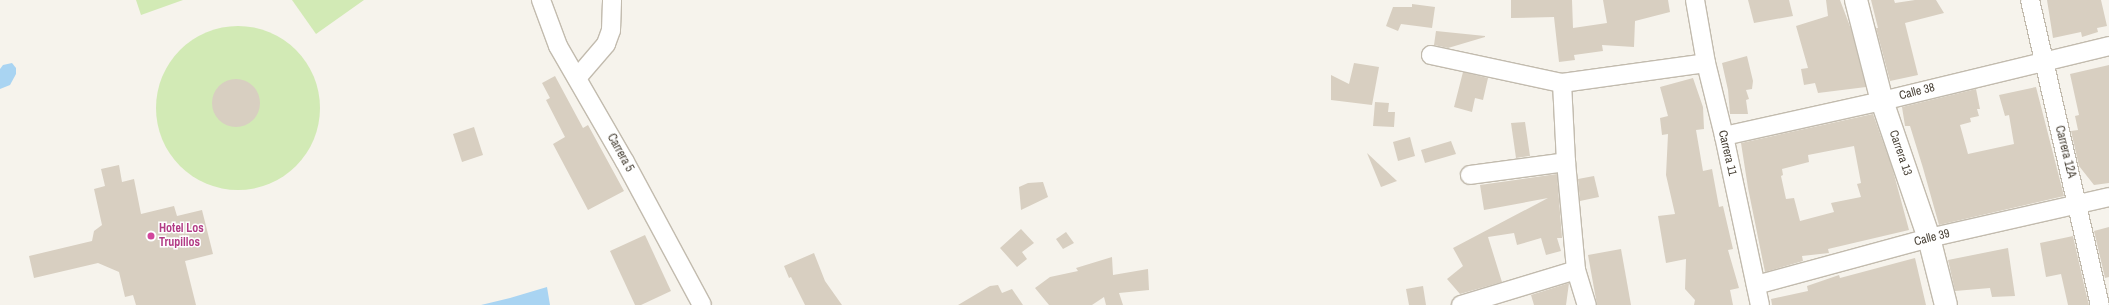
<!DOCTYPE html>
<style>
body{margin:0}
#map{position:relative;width:2109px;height:305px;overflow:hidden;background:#f6f3ec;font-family:"Archivo Narrow",sans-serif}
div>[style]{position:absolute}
.green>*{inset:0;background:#d2eab5}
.round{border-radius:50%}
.water>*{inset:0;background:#a9d4f2}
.building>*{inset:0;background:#d8cfc1}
.roads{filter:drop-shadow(1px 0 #c2bbae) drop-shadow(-1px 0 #c2bbae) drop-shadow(0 1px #c2bbae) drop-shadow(0 -1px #c2bbae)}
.minor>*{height:18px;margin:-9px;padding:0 9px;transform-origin:9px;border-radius:9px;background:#fff}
.tertiary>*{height:22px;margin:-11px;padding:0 11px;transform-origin:11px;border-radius:11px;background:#fff}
.dots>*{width:11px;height:11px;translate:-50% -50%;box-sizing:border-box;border:2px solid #fff;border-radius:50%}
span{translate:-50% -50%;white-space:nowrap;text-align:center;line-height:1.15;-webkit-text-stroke:3px #fff;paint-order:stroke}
.street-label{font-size:12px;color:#4b4439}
.hotel-label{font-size:12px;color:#b23c85;font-weight:700}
.left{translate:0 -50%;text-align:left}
</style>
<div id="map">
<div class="green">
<i style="clip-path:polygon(136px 0,183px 0,141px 15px)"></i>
<i style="clip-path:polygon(292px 0,364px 0,316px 34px)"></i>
<i class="round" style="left:156px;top:26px;width:164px;height:164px"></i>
</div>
<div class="water">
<i style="clip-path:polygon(12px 63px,16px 68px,16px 74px,10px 85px,0 89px,0 69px,3px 65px)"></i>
<i style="clip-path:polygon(547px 287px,550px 305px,481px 305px,510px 298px)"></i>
</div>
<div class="building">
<i style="clip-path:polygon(1511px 0,1572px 0,1573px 28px,1607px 23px,1603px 0,1668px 0,1670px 12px,1635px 21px,1634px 47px,1602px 45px,1603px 51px,1574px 55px,1575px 60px,1559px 62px,1554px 17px,1511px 18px)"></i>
<i style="clip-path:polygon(1748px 0,1789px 0,1793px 16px,1754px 23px)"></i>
<i style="clip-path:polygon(1826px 0,1840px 0,1851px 29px,1866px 87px,1818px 93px,1815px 83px,1804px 85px,1801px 69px,1808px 68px,1796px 26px,1828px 16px)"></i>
<i style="clip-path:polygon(1871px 0,1894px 0,1895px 3px,1915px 0,1936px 0,1944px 13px,1905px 23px,1918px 75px,1890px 81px,1876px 28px,1878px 28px)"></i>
<i style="clip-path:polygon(2047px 0,2101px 0,2107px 26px,2097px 28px,2098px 32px,2082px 37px,2081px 32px,2053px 38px)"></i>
<i style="clip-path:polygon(1412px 4px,1435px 7px,1432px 28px,1401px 24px,1398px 31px,1386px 26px,1393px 7px,1412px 7px)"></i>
<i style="clip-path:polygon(1436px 31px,1485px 36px,1485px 37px,1448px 48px,1434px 45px)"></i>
<i style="clip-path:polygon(1747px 56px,1753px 81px,1752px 89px,1746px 90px,1749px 99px,1746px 100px,1748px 114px,1730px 114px,1728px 90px,1722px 63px)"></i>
<i style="clip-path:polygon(1354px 63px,1379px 67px,1372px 105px,1331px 100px,1331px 75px,1349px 84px)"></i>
<i style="clip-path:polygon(2109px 65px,2109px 183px,2094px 185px,2079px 166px,2071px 131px,2078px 130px,2075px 116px,2079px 115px,2070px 74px)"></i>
<i style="clip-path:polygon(1463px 72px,1488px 78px,1483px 100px,1475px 98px,1472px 112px,1454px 107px)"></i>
<i style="clip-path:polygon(555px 76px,583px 128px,588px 125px,624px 191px,588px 210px,553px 144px,565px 137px,546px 100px,550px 98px,542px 83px)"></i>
<i style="clip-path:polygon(1693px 78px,1703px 107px,1704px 129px,1696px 130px,1703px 171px,1712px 169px,1719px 207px,1723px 206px,1733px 249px,1728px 250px,1739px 288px,1730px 290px,1733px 305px,1694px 305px,1695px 300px,1685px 289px,1686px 259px,1666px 263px,1658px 216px,1675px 214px,1666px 175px,1668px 134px,1662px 135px,1660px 118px,1668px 116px,1660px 87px)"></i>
<i class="round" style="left:212px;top:79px;width:48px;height:48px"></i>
<i style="clip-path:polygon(2036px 87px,2064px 196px,1939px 225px,1923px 168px,1910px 126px,1905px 126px,1902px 107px,1976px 89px,1980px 109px,1977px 109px,1979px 116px,1970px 118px,1971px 122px,1960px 125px,1968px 154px,2014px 144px,2009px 115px,2005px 116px,1999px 95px)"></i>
<i style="clip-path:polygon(1375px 102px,1389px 103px,1388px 112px,1395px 112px,1394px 127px,1373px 126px)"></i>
<i style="clip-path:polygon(evenodd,1873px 114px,1892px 167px,1909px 230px,1828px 249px,1829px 253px,1802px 256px,1803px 261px,1765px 272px,1748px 188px,1741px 143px,1873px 114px,1854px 146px,1861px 183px,1857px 184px,1861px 197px,1831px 203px,1834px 212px,1800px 221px,1794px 198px,1786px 199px,1781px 176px,1783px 175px,1782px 169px,1809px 162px,1808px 155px,1854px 146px)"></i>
<i style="clip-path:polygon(1525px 122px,1530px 156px,1516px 158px,1511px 123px)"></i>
<i style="clip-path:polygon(474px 127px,483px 155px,462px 162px,453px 134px)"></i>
<i style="clip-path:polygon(1410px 137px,1415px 156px,1398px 161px,1393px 142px)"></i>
<i style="clip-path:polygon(1451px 141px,1456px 154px,1425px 163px,1421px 150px)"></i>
<i style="clip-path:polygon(1367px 153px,1397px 181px,1381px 187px)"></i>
<i style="clip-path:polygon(119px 165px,122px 182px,134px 179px,141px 214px,174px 206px,177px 216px,202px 210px,213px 254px,185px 261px,196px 305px,136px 305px,133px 295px,125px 297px,119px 272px,98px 263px,34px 278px,29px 256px,92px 241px,94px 231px,102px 225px,94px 189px,105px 186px,101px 169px)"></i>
<i style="clip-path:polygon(1557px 174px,1562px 238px,1557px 238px,1561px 251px,1546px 255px,1541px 238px,1517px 245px,1514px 233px,1488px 237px,1502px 282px,1460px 294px,1447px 279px,1463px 266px,1453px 248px,1548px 198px,1484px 210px,1480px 185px)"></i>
<i style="clip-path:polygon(1594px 176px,1599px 197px,1580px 201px,1578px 179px)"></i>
<i style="clip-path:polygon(1043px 182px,1048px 197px,1021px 210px,1019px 187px,1028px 183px)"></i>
<i style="clip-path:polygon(2109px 227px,2109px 277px,2105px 278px,2094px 231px)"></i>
<i style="clip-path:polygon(1021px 229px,1034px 243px,1022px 252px,1027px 259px,1017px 267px,1000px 248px)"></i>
<i style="clip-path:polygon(1066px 232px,1074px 243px,1063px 249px,1056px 239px)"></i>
<i style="clip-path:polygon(645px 235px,671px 291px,641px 305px,635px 305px,610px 251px)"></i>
<i style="clip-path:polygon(2073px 236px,2085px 289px,2089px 305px,2068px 305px,2061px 274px,2046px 277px,2040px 243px)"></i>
<i style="clip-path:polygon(2008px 248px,2015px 296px,1992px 297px,1990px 288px,1955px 291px,1948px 260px)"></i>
<i style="clip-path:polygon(1621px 249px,1631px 305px,1597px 305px,1588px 255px)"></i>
<i style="clip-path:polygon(814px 253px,825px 281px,842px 305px,805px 305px,791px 277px,789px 278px,784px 266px)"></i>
<i style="clip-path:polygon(1112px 257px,1113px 275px,1148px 269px,1149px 290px,1119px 293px,1123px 305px,1106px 305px,1104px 297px,1092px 305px,1049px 305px,1035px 288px,1050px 277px,1078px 271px,1076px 268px)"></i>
<i style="clip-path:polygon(1915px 258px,1926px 305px,1772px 305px,1771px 299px,1808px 291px,1807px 286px,1839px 275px,1840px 278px)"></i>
<i style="clip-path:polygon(1569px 283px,1566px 305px,1534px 305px,1531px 295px)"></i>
<i style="clip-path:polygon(998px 285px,1002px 293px,1012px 289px,1023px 305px,958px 305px,990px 286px)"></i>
<i style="clip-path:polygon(1423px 286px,1426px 305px,1409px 305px,1406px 289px)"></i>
</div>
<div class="roads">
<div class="minor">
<i style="left:541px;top:0;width:49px;rotate:69.7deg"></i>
<i style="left:558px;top:46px;width:134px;rotate:60deg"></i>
<i style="left:625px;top:162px;width:162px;rotate:61.7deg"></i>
<i style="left:1695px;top:0;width:64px;rotate:80.1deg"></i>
<i style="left:1706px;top:63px;width:75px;rotate:76.1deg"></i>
<i style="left:1724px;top:136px;width:173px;rotate:78deg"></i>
<i style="left:2030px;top:0;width:313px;rotate:77.1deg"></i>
<i style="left:1431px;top:55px;width:134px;rotate:12.1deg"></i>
<i style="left:1562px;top:83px;width:145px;rotate:-7.9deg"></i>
<i style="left:577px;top:78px;width:45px;rotate:-49.5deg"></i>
<i style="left:606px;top:44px;width:15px;rotate:-70deg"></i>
<i style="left:611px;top:30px;width:30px;rotate:-88deg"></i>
<i style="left:1562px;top:83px;width:79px;rotate:87.1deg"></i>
<i style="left:1566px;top:162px;width:108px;rotate:84.7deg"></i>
<i style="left:1576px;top:270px;width:37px;rotate:73deg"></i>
<i style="left:1724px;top:136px;width:162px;rotate:-12.5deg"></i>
<i style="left:1882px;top:101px;width:234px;rotate:-13.6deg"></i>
<i style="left:1470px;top:175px;width:97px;rotate:-7.7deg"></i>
<i style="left:1756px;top:285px;width:179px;rotate:-15.2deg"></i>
<i style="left:1929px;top:238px;width:185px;rotate:-12.8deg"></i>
<i style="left:1461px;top:305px;width:120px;rotate:-16.9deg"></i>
</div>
<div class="tertiary">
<i style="left:1856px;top:0;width:104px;rotate:75.6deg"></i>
<i style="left:1882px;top:101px;width:145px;rotate:71.1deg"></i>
<i style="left:1929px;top:238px;width:69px;rotate:75.8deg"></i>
</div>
</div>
<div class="dots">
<i style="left:151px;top:236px;background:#d1479c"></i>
</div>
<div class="street-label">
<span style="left:1917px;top:92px;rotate:-14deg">Calle 38</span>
<span style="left:2065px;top:152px;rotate:76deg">Carrera 12A</span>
<span style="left:620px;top:153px;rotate:61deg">Carrera 5</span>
<span style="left:1727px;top:153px;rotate:77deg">Carrera 11</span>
<span style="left:1900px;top:153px;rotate:71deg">Carrera 13</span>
<span style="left:1932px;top:238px;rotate:-14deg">Calle 39</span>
</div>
<div class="hotel-label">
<span class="left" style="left:159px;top:236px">Hotel Los<br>Trupillos</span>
</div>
</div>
